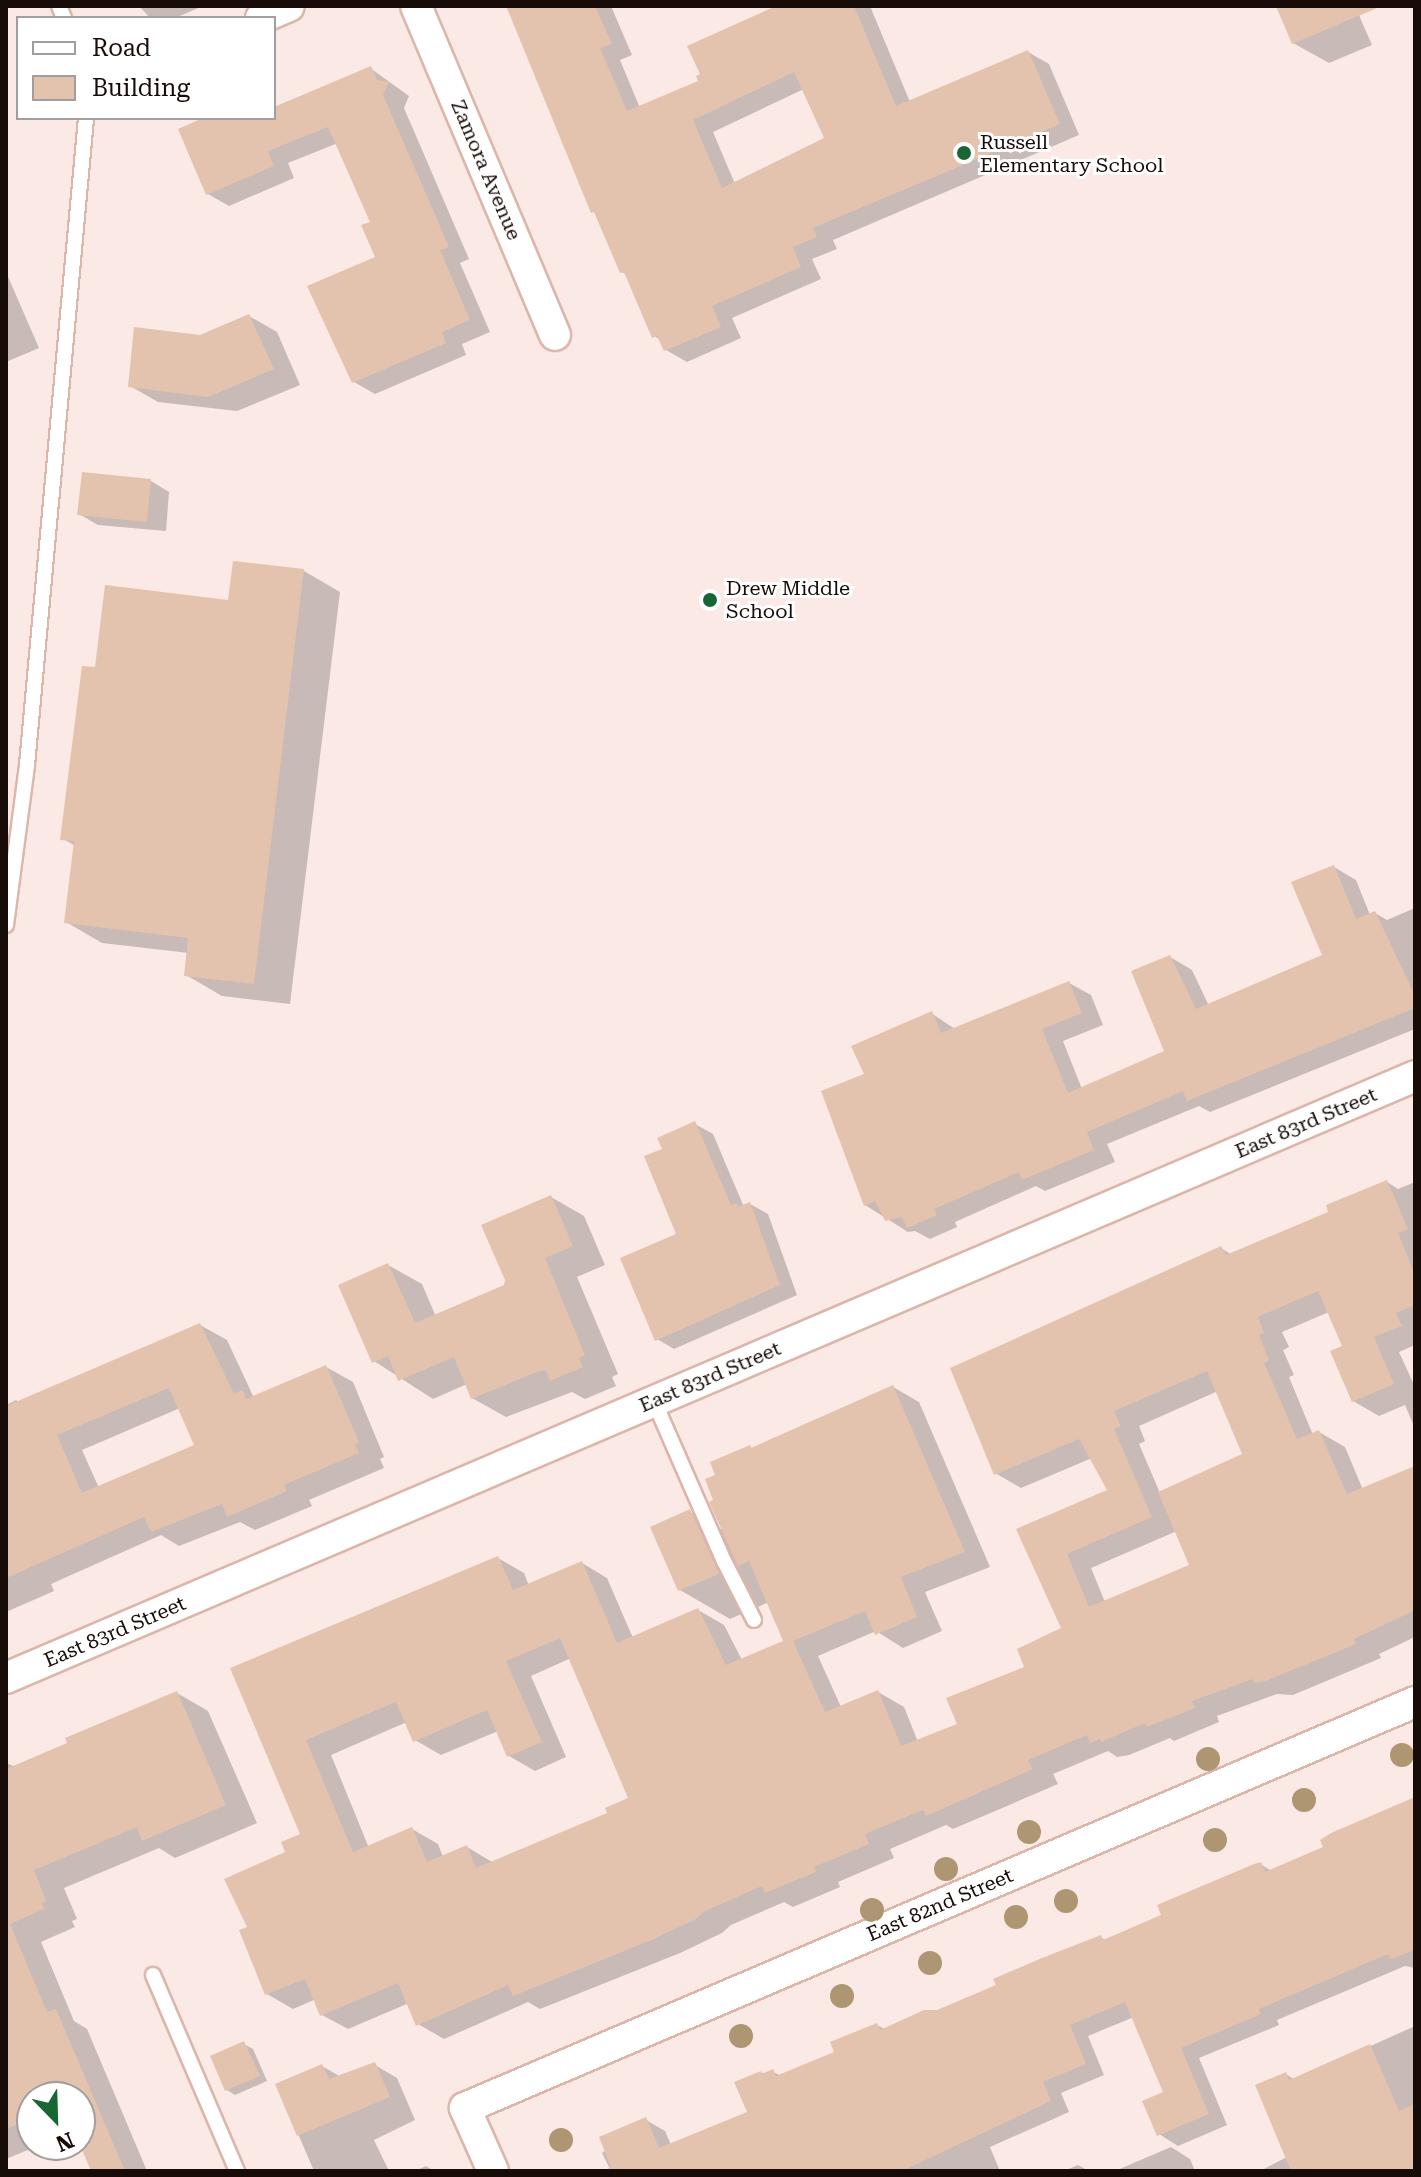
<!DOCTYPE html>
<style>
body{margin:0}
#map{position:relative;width:1421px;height:2177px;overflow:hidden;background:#fae9e5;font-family:"Roboto Serif",serif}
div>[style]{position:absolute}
.shadow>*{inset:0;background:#0003}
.building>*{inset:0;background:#e3c3ad}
.roads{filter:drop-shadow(2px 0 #dcb5ab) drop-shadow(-2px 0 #dcb5ab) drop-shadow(0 2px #dcb5ab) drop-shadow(0 -2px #dcb5ab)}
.lane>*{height:14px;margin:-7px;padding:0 7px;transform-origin:7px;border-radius:7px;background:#fff}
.street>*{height:30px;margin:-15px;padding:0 15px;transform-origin:15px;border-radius:15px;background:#fff}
.trees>*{width:24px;height:24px;margin:-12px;border-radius:50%;background:#ae9673}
.dots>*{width:22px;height:22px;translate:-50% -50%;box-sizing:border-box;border:4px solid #fff;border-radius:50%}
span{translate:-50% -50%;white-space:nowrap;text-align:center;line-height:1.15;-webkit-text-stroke:6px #fff;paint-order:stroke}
.poi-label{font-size:20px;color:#180c09}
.left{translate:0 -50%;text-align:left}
.street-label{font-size:20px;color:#180c09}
.frame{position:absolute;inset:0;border:8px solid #180c09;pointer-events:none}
.legend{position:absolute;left:16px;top:16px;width:260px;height:104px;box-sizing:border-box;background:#fff;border:2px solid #a39e9d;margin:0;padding:10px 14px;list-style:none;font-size:24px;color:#180c09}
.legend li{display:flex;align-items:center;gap:16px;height:40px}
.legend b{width:40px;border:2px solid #a39e9d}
.north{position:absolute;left:16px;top:2081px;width:80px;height:80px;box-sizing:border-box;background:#fff;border:2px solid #a39e9d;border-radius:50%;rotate:157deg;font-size:22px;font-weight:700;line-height:32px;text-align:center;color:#180c09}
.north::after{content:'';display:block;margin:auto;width:28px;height:36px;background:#196635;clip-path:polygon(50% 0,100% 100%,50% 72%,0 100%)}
</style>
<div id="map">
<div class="shadow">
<i style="clip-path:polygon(139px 6px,203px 6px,175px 18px,150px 18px)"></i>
<i style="clip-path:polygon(evenodd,508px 6px,611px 6px,632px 55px,620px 60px,640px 108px,701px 82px,772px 10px,770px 6px,870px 6px,910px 102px,1028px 52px,1049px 64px,1079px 135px,833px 240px,837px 249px,812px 259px,821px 279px,732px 318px,741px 338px,687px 362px,666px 350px,662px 341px,654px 336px,628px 276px,622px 272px,508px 6px,804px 89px,827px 139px,735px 184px,713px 132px,804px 89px)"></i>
<i style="clip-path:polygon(1278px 6px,1355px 6px,1372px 45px,1329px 63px,1293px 43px)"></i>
<i style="clip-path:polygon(370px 68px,409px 96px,404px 108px,469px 259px,460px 263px,490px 332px,462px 344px,466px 355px,375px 394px,354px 382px,377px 258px,372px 223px,338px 143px,288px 163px,294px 178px,229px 206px,208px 194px,212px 118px,274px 118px,274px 108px)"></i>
<i style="clip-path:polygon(6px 272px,39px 348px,6px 362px)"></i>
<i style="clip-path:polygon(249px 316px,277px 332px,300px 385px,237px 411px,158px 402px,130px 386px,200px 337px)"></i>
<i style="clip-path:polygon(151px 481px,169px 492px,166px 531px,98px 525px,79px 514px)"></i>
<i style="clip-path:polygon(235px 563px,304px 571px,340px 592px,290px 1004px,222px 996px,186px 975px,189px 953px,102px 943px,66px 922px,76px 846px,63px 839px,230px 602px)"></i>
<i style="clip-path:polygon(1334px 867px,1356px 880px,1370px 915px,1375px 913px,1387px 920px,1415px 908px,1415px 1029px,1210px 1112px,1199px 1106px,1107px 1144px,1115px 1162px,1045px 1191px,1036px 1186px,955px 1222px,957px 1227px,930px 1239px,915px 1231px,908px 1232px,865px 1205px,867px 1075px,931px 1013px,955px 1029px,1069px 983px,1091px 995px,1103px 1025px,1063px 1041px,1082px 1089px,1167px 1052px,1170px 957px,1192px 970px,1209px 1006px,1325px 956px)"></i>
<i style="clip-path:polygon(695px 1124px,713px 1134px,744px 1207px,750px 1204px,768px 1214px,797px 1295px,674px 1349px,657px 1339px,679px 1235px,664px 1150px)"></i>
<i style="clip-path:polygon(evenodd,1387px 1182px,1398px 1189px,1415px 1182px,1415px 1345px,1399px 1352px,1415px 1387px,1415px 1429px,1405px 1405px,1379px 1416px,1353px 1401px,1344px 1347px,1329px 1312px,1282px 1332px,1289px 1347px,1283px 1350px,1294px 1375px,1289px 1377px,1313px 1435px,1319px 1432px,1345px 1447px,1363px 1490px,1415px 1468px,1415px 1637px,1379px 1654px,1381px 1658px,1293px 1695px,1277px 1694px,1217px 1716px,1219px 1722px,1174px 1741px,1170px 1738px,1129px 1755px,1117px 1757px,1108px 1751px,1053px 1774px,1058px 1784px,953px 1829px,946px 1825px,890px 1849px,894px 1858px,838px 1882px,840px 1887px,793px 1907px,784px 1902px,731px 1925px,722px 1933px,680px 1953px,540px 2009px,528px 2002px,444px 2039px,418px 2024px,409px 2003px,348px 2029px,322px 2015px,316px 1999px,293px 2009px,267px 1994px,249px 1928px,288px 1853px,303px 1835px,232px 1669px,498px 1558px,524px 1573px,529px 1586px,582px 1563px,607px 1578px,633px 1638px,698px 1610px,724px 1625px,742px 1660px,786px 1642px,769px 1602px,730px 1619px,680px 1590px,690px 1512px,724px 1531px,716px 1501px,718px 1476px,750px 1447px,753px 1449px,893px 1387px,919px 1402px,990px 1567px,925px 1592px,942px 1631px,903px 1648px,876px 1631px,818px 1656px,841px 1707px,878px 1692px,904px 1707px,918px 1742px,959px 1725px,1027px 1668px,1063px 1629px,1019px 1530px,1110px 1491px,1092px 1458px,1021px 1488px,995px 1473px,1221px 1248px,1232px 1255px,1331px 1213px,1387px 1182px,1218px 1391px,1245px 1455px,1160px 1493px,1139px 1444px,1145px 1441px,1139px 1426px,1218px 1391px,1387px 1182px,1177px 1531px,1191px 1566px,1105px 1602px,1091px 1568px,1177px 1531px,1387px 1182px,571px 1658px,631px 1799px,610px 1814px,492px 1862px,467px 1847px,443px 1857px,438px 1844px,412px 1829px,369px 1848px,331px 1755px,407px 1722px,415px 1740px,441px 1755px,498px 1731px,509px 1756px,535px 1771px,566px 1757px,531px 1676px,571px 1658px)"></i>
<i style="clip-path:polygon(551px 1197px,584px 1216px,605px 1265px,577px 1277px,618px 1374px,612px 1377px,616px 1386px,585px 1399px,572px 1392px,506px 1417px,472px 1398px,467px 1384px,433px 1399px,374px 1361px,388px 1265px,422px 1284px,436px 1317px,506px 1287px)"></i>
<i style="clip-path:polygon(evenodd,200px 1325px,227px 1340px,254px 1398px,326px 1367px,353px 1382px,384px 1457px,380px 1459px,384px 1468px,309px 1500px,312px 1506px,255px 1530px,240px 1522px,179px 1546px,161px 1535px,51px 1584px,54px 1591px,6px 1612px,6px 1405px,16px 1400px,20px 1403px,200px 1325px,180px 1408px,197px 1446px,99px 1488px,82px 1450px,180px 1408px)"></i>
<i style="clip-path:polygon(177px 1693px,208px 1711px,257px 1823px,175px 1858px,159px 1848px,64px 1888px,77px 1919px,72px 1921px,75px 1927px,41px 1942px,74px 2021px,87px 2029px,147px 2171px,93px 2171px,80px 2140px,80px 2097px,32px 2097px,32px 2145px,40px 2145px,6px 2159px,6px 1763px,16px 1767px)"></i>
<i style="clip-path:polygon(1415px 1798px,1415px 1968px,1405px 1966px,1277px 2020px,1279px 2025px,1199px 2058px,1227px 2125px,1178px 2146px,1159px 2134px,1166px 2093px,1134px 2017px,1088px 2036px,1104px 2075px,1061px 2093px,1069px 2112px,990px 2147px,1000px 2171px,611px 2171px,602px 2153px,646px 2120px,665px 2131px,671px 2145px,749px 2113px,761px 2073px,773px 2072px,782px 2076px,837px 2053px,877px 2025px,886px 2030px,938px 2012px,1100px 1937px,1107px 1941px,1163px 1916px,1260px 1864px,1272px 1871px,1326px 1848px)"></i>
<i style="clip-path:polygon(1415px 2026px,1415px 2171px,1260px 2171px,1287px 2157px,1286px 2074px,1295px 2080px)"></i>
<i style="clip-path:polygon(244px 2044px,253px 2049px,267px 2081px,235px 2095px,227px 2090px)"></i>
<i style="clip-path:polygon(375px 2065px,397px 2078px,415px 2120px,374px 2140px,389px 2171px,314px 2171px,277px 2085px,322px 2066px,341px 2077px)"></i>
<i style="clip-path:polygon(1171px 2147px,1190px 2159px,1195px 2171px,1115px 2171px)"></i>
<i style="clip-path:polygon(1078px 2165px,1089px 2171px,1064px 2171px)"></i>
<i style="clip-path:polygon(426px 2166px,434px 2171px,415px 2171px)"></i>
</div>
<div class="building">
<i style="clip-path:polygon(evenodd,506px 6px,595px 6px,612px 44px,600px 48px,627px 111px,698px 81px,696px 76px,700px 74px,687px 46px,776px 6px,854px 6px,896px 106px,1028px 50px,1060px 124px,813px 228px,817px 237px,793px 247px,801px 267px,712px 306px,721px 327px,664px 351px,657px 336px,652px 338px,624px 272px,620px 273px,594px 212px,591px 213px,506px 6px,794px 72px,824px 138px,722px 188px,693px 120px,794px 72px)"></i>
<i style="clip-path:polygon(1276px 6px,1382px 6px,1292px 44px)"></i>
<i style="clip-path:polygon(371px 66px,377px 80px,389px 82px,383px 95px,449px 247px,440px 250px,470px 320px,442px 332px,446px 343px,352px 383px,307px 286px,375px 257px,361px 225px,370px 222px,328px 127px,268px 151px,274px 166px,206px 195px,178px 129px,203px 118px,274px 118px,274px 107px)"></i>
<i style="clip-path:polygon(249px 314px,274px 369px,208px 397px,128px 387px,134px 327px,200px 335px)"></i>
<i style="clip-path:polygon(82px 472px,151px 479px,147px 522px,77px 515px)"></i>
<i style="clip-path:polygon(233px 561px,304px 569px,254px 984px,184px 976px,188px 938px,64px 923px,74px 841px,60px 840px,82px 666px,95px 667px,105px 585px,228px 600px)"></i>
<i style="clip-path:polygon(1334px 865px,1356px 919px,1375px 911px,1415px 996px,1415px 1008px,1187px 1101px,1183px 1091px,1087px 1132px,1094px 1150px,1022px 1180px,1019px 1172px,934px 1209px,937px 1215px,907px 1228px,902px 1217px,885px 1221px,875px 1201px,864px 1206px,821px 1091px,864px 1074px,851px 1046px,932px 1011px,941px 1033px,1069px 981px,1082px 1013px,1042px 1029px,1068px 1093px,1164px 1051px,1131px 971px,1170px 955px,1196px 1009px,1322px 955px,1291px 882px)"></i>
<i style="clip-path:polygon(695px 1121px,731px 1205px,736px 1203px,738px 1207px,750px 1202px,780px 1285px,655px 1341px,620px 1258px,676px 1234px,644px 1156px,662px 1149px,657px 1138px)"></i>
<i style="clip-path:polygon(evenodd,1387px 1180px,1408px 1229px,1398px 1233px,1415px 1275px,1415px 1305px,1396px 1313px,1402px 1326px,1374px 1337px,1394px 1384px,1352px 1402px,1330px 1351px,1342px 1346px,1318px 1291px,1258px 1317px,1264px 1333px,1259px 1335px,1269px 1360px,1264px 1363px,1297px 1439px,1319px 1430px,1347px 1494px,1415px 1466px,1415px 1610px,1354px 1639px,1356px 1644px,1266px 1681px,1254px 1683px,1253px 1679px,1192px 1701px,1195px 1708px,1147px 1727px,1145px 1723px,1101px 1742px,1100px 1739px,1090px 1743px,1087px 1735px,1028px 1760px,1033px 1769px,926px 1816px,923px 1810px,865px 1834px,869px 1844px,814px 1867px,816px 1872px,765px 1893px,762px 1886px,705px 1911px,696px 1919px,654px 1939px,513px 1996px,508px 1985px,416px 2026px,398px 1983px,320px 2016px,305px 1979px,265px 1995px,239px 1930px,247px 1927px,224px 1879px,285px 1852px,281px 1842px,300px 1834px,230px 1668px,498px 1556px,513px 1590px,582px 1561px,617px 1643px,698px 1608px,726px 1665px,783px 1641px,749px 1561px,738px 1566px,709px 1502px,713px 1500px,705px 1479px,715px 1475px,710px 1462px,750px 1445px,751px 1448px,893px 1385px,965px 1552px,901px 1577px,917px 1617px,875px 1635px,865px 1611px,793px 1641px,825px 1712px,878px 1690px,901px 1746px,957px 1724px,946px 1698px,1024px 1667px,1017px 1649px,1061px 1628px,1016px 1529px,1107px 1490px,1079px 1439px,994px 1475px,950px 1368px,1221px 1246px,1226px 1255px,1328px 1212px,1326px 1205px,1387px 1180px,1207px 1371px,1242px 1454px,1158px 1492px,1189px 1565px,1089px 1607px,1067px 1554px,1152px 1517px,1114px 1429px,1121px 1426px,1114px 1411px,1207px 1371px,1387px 1180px,560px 1638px,628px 1798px,605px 1808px,607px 1813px,476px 1868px,467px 1845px,427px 1862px,412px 1827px,353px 1852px,306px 1740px,396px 1702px,413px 1742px,487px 1710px,507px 1757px,542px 1742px,506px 1661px,560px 1638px)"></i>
<i style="clip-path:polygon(551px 1195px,573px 1246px,545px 1258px,585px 1355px,579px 1358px,583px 1367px,550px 1381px,546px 1371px,539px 1371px,471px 1399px,454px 1357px,398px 1381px,388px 1356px,372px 1363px,338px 1285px,388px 1263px,415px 1323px,504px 1285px,505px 1280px,481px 1225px)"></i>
<i style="clip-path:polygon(evenodd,200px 1323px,234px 1394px,243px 1390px,246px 1399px,326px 1365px,359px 1442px,355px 1444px,359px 1453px,284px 1485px,287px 1491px,227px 1517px,222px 1504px,151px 1532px,144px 1517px,6px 1578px,6px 1406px,200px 1323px,169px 1388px,194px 1445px,82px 1493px,57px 1435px,169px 1388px)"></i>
<i style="clip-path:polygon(690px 1509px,719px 1574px,678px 1591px,650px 1527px)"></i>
<i style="clip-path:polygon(177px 1691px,226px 1805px,142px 1841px,137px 1827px,34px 1870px,46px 1901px,42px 1903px,44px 1909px,10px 1924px,47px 2012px,56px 2009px,125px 2171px,91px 2171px,80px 2145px,80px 2097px,32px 2097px,32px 2118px,6px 2129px,6px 1769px,67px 1743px,65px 1738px)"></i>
<i style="clip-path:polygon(1415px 1797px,1415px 1950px,1391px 1959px,1388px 1954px,1259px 2009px,1261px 2014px,1181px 2048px,1209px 2114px,1157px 2136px,1142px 2101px,1163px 2092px,1125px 2002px,1070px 2025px,1086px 2064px,1043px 2082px,1051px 2101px,902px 2171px,604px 2171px,611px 2167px,599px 2137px,646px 2117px,659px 2148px,747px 2112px,734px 2082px,761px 2071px,762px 2074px,773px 2069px,776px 2076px,834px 2052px,830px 2042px,877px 2023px,880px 2030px,924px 2010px,937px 2010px,996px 1985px,993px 1979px,1042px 1958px,1101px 1935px,1103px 1940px,1161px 1915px,1157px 1905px,1254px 1864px,1261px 1862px,1265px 1872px,1323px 1847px,1320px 1840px,1331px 1833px)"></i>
<i style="clip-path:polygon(244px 2041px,260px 2076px,225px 2091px,210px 2056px)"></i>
<i style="clip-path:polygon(1370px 2044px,1399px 2111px,1415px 2104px,1415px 2171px,1291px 2171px,1255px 2085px,1286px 2072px,1289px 2080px)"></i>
<i style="clip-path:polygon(375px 2062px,390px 2097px,297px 2136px,275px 2084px,322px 2064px,329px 2079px)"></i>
</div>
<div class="roads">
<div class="lane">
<i style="left:59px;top:6px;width:13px;rotate:67deg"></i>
<i style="left:6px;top:925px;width:161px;rotate:-82.5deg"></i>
<i style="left:27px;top:765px;width:650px;rotate:-84.79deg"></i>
<i style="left:654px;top:1401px;width:175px;rotate:66.4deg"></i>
<i style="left:724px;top:1561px;width:66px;rotate:63deg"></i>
<i style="left:153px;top:1975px;width:213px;rotate:66.8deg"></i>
</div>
<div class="street">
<i style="left:416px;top:6px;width:357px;rotate:67.1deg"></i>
<i style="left:261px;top:18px;width:30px;rotate:-23deg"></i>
<i style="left:6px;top:1678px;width:1532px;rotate:-23.13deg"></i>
<i style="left:493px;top:2171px;width:69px;rotate:-114deg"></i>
<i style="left:465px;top:2108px;width:1033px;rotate:-23.14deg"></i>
</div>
</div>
<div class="trees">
<i style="left:1402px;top:1755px"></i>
<i style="left:1208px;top:1759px"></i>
<i style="left:1304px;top:1800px"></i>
<i style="left:1029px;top:1832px"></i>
<i style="left:1215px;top:1840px"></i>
<i style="left:946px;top:1869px"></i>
<i style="left:1066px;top:1901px"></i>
<i style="left:872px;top:1910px"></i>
<i style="left:1016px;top:1917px"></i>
<i style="left:930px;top:1963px"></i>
<i style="left:842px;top:1996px"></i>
<i style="left:741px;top:2036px"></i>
<i style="left:561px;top:2140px"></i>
</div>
<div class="dots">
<i style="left:964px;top:153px;background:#196635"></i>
<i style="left:710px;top:600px;background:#196635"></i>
</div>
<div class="poi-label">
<span class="left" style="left:980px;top:154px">Russell<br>Elementary School</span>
<span class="left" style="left:726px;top:600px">Drew Middle<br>School</span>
</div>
<div class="street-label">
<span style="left:486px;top:170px;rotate:67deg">Zamora Avenue</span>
<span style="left:1306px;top:1123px;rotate:-23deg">East 83rd Street</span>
<span style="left:710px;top:1377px;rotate:-23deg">East 83rd Street</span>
<span style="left:115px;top:1632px;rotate:-23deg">East 83rd Street</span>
<span style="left:940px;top:1905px;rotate:-23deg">East 82nd Street</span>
</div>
<div class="frame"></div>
<ul class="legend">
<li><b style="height:10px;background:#fff"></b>Road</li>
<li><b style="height:22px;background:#e3c3ad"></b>Building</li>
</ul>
<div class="north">N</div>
</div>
